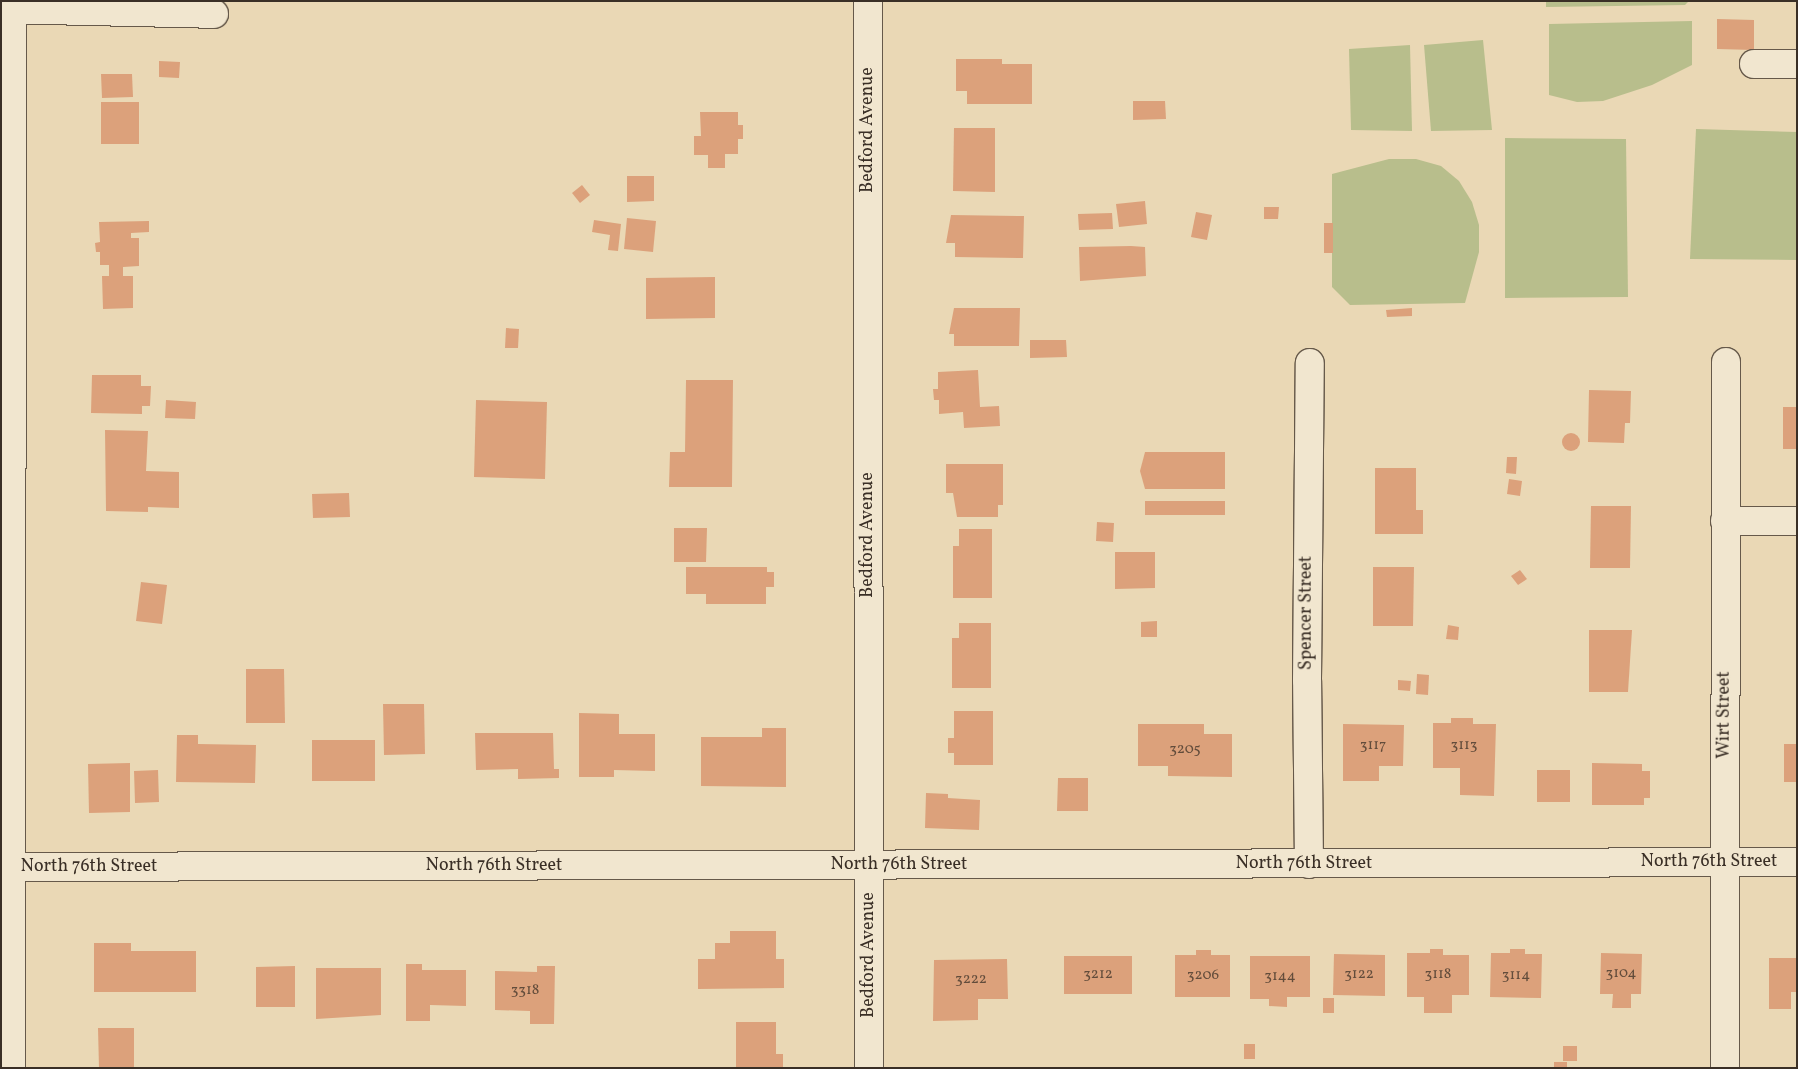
<!DOCTYPE html>
<style>
body{margin:0}
#map{position:relative;width:1798px;height:1069px;overflow:hidden;background:#ead8b5;font-family:Vollkorn,serif}
div>[style]{position:absolute}
.green>*{inset:0;background:#b8be8c}
.building>*{inset:0;background:#dca17b}
.round{border-radius:50%}
.roads{filter:drop-shadow(1px 0 #66594a) drop-shadow(-1px 0 #66594a) drop-shadow(0 1px #66594a) drop-shadow(0 -1px #66594a)}
.minor>*{height:28px;margin:-14px;padding:0 14px;transform-origin:14px;border-radius:14px;background:#f1e6cf}
span{translate:-50% -50%;white-space:nowrap;text-align:center;line-height:1.15;-webkit-text-stroke:4px #f1e6cf;paint-order:stroke}
.number-label{font-size:15px;color:#624c3b}
.number-label span{-webkit-text-stroke-width:0}
.street-label{font-size:18px;color:#3a2f26}
.frame{position:absolute;inset:0;border:2px solid #3a2f26;pointer-events:none}
</style>
<div id="map">
<div class="green">
<i style="clip-path:polygon(1546px 1px,1689px 1px,1685px 5px,1546px 7px)"></i>
<i style="clip-path:polygon(1692px 21px,1692px 65px,1652px 85px,1603px 101px,1577px 102px,1549px 95px,1549px 24px)"></i>
<i style="clip-path:polygon(1483px 40px,1492px 130px,1431px 131px,1424px 45px)"></i>
<i style="clip-path:polygon(1410px 45px,1412px 131px,1351px 130px,1349px 49px)"></i>
<i style="clip-path:polygon(1696px 129px,1797px 132px,1797px 260px,1690px 259px)"></i>
<i style="clip-path:polygon(1505px 138px,1626px 139px,1628px 297px,1505px 298px)"></i>
<i style="clip-path:polygon(1389px 159px,1416px 159px,1441px 166px,1459px 181px,1472px 202px,1479px 225px,1479px 252px,1465px 303px,1350px 305px,1332px 287px,1332px 174px)"></i>
</div>
<div class="building">
<i style="clip-path:polygon(1717px 19px,1754px 20px,1754px 50px,1717px 49px)"></i>
<i style="clip-path:polygon(956px 59px,1002px 59px,1002px 64px,1032px 64px,1032px 104px,967px 104px,967px 91px,956px 91px)"></i>
<i style="clip-path:polygon(159px 61px,180px 62px,179px 78px,159px 77px)"></i>
<i style="clip-path:polygon(101px 74px,132px 74px,133px 97px,102px 98px)"></i>
<i style="clip-path:polygon(1133px 101px,1165px 101px,1166px 119px,1133px 120px)"></i>
<i style="clip-path:polygon(101px 102px,139px 102px,139px 144px,101px 144px)"></i>
<i style="clip-path:polygon(700px 112px,738px 112px,738px 125px,743px 125px,743px 139px,738px 139px,738px 154px,725px 154px,725px 168px,708px 168px,708px 155px,694px 155px,694px 136px,701px 136px)"></i>
<i style="clip-path:polygon(954px 128px,995px 128px,995px 192px,953px 191px)"></i>
<i style="clip-path:polygon(627px 176px,654px 176px,654px 201px,627px 202px)"></i>
<i style="clip-path:polygon(582px 185px,590px 195px,580px 203px,572px 193px)"></i>
<i style="clip-path:polygon(1145px 201px,1147px 224px,1119px 227px,1116px 204px)"></i>
<i style="clip-path:polygon(1264px 207px,1279px 207px,1278px 219px,1264px 219px)"></i>
<i style="clip-path:polygon(1196px 212px,1212px 215px,1207px 240px,1191px 237px)"></i>
<i style="clip-path:polygon(1112px 213px,1113px 229px,1079px 230px,1078px 214px)"></i>
<i style="clip-path:polygon(951px 215px,1024px 216px,1023px 258px,955px 257px,955px 243px,946px 243px)"></i>
<i style="clip-path:polygon(627px 218px,656px 221px,653px 252px,624px 249px)"></i>
<i style="clip-path:polygon(594px 220px,621px 224px,618px 251px,608px 250px,610px 235px,592px 232px)"></i>
<i style="clip-path:polygon(149px 221px,149px 232px,131px 233px,131px 238px,139px 238px,139px 266px,123px 267px,123px 276px,133px 276px,133px 308px,103px 309px,102px 276px,109px 276px,109px 265px,100px 265px,100px 252px,96px 252px,95px 243px,100px 242px,99px 222px)"></i>
<i style="clip-path:polygon(1324px 223px,1333px 223px,1333px 253px,1324px 253px)"></i>
<i style="clip-path:polygon(1131px 246px,1145px 247px,1146px 276px,1080px 281px,1079px 247px)"></i>
<i style="clip-path:polygon(715px 277px,715px 318px,646px 319px,646px 278px)"></i>
<i style="clip-path:polygon(954px 308px,1020px 308px,1019px 346px,954px 346px,954px 334px,949px 334px)"></i>
<i style="clip-path:polygon(1412px 308px,1412px 316px,1387px 317px,1386px 310px)"></i>
<i style="clip-path:polygon(506px 328px,519px 329px,518px 348px,505px 348px)"></i>
<i style="clip-path:polygon(1030px 340px,1066px 340px,1067px 357px,1030px 358px)"></i>
<i style="clip-path:polygon(978px 370px,980px 407px,999px 406px,1000px 426px,964px 428px,963px 412px,939px 414px,939px 400px,934px 400px,933px 389px,938px 389px,938px 372px)"></i>
<i style="clip-path:polygon(92px 375px,141px 375px,141px 386px,151px 386px,150px 406px,142px 406px,142px 414px,91px 413px)"></i>
<i style="clip-path:polygon(686px 380px,733px 380px,732px 487px,669px 487px,670px 452px,685px 452px)"></i>
<i style="clip-path:polygon(1589px 390px,1631px 391px,1630px 423px,1625px 423px,1624px 443px,1588px 442px)"></i>
<i style="clip-path:polygon(166px 400px,196px 402px,195px 419px,165px 418px)"></i>
<i style="clip-path:polygon(476px 400px,547px 402px,545px 479px,474px 477px)"></i>
<i style="clip-path:polygon(1783px 407px,1797px 407px,1797px 449px,1783px 449px)"></i>
<i style="clip-path:polygon(105px 430px,148px 431px,146px 471px,179px 472px,179px 508px,148px 507px,148px 512px,106px 511px)"></i>
<i class="round" style="left:1562px;top:433px;width:18px;height:18px"></i>
<i style="clip-path:polygon(1145px 452px,1225px 452px,1225px 489px,1145px 489px,1140px 471px)"></i>
<i style="clip-path:polygon(1507px 457px,1517px 457px,1516px 474px,1506px 473px)"></i>
<i style="clip-path:polygon(946px 464px,1003px 464px,1003px 505px,998px 505px,998px 517px,957px 517px,953px 493px,946px 493px)"></i>
<i style="clip-path:polygon(1375px 468px,1416px 468px,1416px 510px,1423px 510px,1423px 534px,1375px 534px)"></i>
<i style="clip-path:polygon(1509px 479px,1522px 481px,1520px 496px,1507px 494px)"></i>
<i style="clip-path:polygon(349px 493px,350px 517px,313px 518px,312px 494px)"></i>
<i style="clip-path:polygon(1145px 501px,1225px 501px,1225px 515px,1145px 515px)"></i>
<i style="clip-path:polygon(1591px 506px,1631px 506px,1630px 568px,1590px 568px)"></i>
<i style="clip-path:polygon(1097px 522px,1114px 523px,1113px 542px,1096px 541px)"></i>
<i style="clip-path:polygon(674px 528px,707px 528px,706px 562px,674px 562px)"></i>
<i style="clip-path:polygon(959px 529px,992px 529px,992px 598px,953px 598px,953px 546px,959px 546px)"></i>
<i style="clip-path:polygon(1115px 552px,1155px 552px,1155px 588px,1115px 589px)"></i>
<i style="clip-path:polygon(686px 567px,767px 567px,767px 572px,774px 572px,774px 587px,766px 587px,766px 604px,706px 604px,706px 594px,686px 594px)"></i>
<i style="clip-path:polygon(1373px 567px,1414px 567px,1413px 626px,1373px 626px)"></i>
<i style="clip-path:polygon(1520px 570px,1527px 579px,1518px 585px,1511px 576px)"></i>
<i style="clip-path:polygon(141px 582px,167px 585px,162px 624px,136px 621px)"></i>
<i style="clip-path:polygon(1157px 621px,1157px 637px,1141px 637px,1141px 622px)"></i>
<i style="clip-path:polygon(959px 623px,991px 623px,991px 688px,952px 688px,952px 638px,959px 638px)"></i>
<i style="clip-path:polygon(1448px 625px,1459px 627px,1458px 640px,1446px 639px)"></i>
<i style="clip-path:polygon(1589px 630px,1632px 630px,1628px 692px,1589px 692px)"></i>
<i style="clip-path:polygon(246px 669px,284px 669px,285px 723px,246px 723px)"></i>
<i style="clip-path:polygon(1417px 674px,1429px 675px,1428px 695px,1416px 694px)"></i>
<i style="clip-path:polygon(1398px 680px,1411px 681px,1410px 691px,1398px 690px)"></i>
<i style="clip-path:polygon(383px 704px,424px 704px,425px 754px,384px 755px)"></i>
<i style="clip-path:polygon(954px 711px,993px 711px,993px 765px,954px 765px,954px 753px,948px 753px,948px 738px,954px 738px)"></i>
<i style="clip-path:polygon(579px 713px,619px 714px,619px 734px,655px 734px,655px 771px,614px 770px,614px 777px,579px 777px)"></i>
<i style="clip-path:polygon(1451px 718px,1473px 718px,1473px 724px,1496px 724px,1494px 796px,1460px 795px,1460px 768px,1433px 768px,1433px 723px,1451px 723px)"></i>
<i style="clip-path:polygon(1138px 724px,1204px 724px,1204px 734px,1232px 734px,1232px 777px,1168px 776px,1168px 766px,1138px 766px)"></i>
<i style="clip-path:polygon(1343px 724px,1404px 725px,1403px 766px,1379px 766px,1379px 781px,1343px 781px)"></i>
<i style="clip-path:polygon(762px 728px,786px 728px,786px 787px,701px 786px,701px 737px,762px 737px)"></i>
<i style="clip-path:polygon(475px 733px,553px 733px,554px 769px,559px 769px,559px 778px,518px 779px,518px 769px,476px 770px)"></i>
<i style="clip-path:polygon(177px 735px,198px 735px,198px 744px,256px 745px,255px 783px,176px 782px)"></i>
<i style="clip-path:polygon(312px 740px,375px 740px,375px 781px,312px 781px)"></i>
<i style="clip-path:polygon(1784px 744px,1797px 744px,1797px 782px,1784px 782px)"></i>
<i style="clip-path:polygon(130px 763px,130px 812px,89px 813px,88px 764px)"></i>
<i style="clip-path:polygon(1592px 763px,1642px 764px,1642px 771px,1650px 771px,1650px 798px,1644px 798px,1644px 805px,1592px 805px)"></i>
<i style="clip-path:polygon(158px 770px,159px 802px,135px 803px,134px 771px)"></i>
<i style="clip-path:polygon(1537px 770px,1570px 770px,1570px 802px,1537px 802px)"></i>
<i style="clip-path:polygon(1058px 778px,1088px 778px,1088px 811px,1057px 811px)"></i>
<i style="clip-path:polygon(926px 793px,948px 794px,948px 798px,980px 800px,979px 830px,925px 828px)"></i>
<i style="clip-path:polygon(730px 931px,776px 931px,776px 959px,784px 959px,784px 988px,698px 989px,698px 959px,715px 959px,715px 943px,730px 943px)"></i>
<i style="clip-path:polygon(94px 943px,131px 943px,131px 951px,196px 951px,196px 992px,94px 992px)"></i>
<i style="clip-path:polygon(1430px 949px,1443px 949px,1443px 955px,1469px 955px,1469px 995px,1452px 995px,1452px 1013px,1424px 1013px,1424px 997px,1407px 997px,1407px 953px,1430px 953px)"></i>
<i style="clip-path:polygon(1510px 949px,1525px 949px,1525px 954px,1542px 954px,1541px 998px,1490px 997px,1491px 953px,1510px 953px)"></i>
<i style="clip-path:polygon(1196px 950px,1211px 950px,1211px 955px,1230px 955px,1230px 997px,1175px 997px,1175px 955px,1196px 955px)"></i>
<i style="clip-path:polygon(1601px 953px,1642px 954px,1641px 994px,1631px 994px,1631px 1008px,1612px 1008px,1613px 994px,1600px 994px)"></i>
<i style="clip-path:polygon(1334px 954px,1385px 955px,1385px 996px,1333px 995px)"></i>
<i style="clip-path:polygon(1064px 956px,1132px 956px,1132px 994px,1064px 994px)"></i>
<i style="clip-path:polygon(1250px 956px,1310px 956px,1310px 997px,1287px 997px,1287px 1007px,1269px 1006px,1269px 999px,1250px 999px)"></i>
<i style="clip-path:polygon(1769px 958px,1797px 958px,1797px 992px,1791px 992px,1791px 1009px,1769px 1009px)"></i>
<i style="clip-path:polygon(1007px 959px,1008px 999px,978px 999px,978px 1020px,933px 1021px,934px 960px)"></i>
<i style="clip-path:polygon(406px 964px,422px 964px,422px 970px,466px 970px,466px 1006px,430px 1005px,430px 1021px,406px 1021px)"></i>
<i style="clip-path:polygon(295px 966px,295px 1007px,256px 1007px,256px 967px)"></i>
<i style="clip-path:polygon(537px 966px,555px 966px,554px 1024px,530px 1024px,530px 1011px,495px 1010px,495px 971px,537px 972px)"></i>
<i style="clip-path:polygon(316px 968px,381px 968px,381px 1015px,316px 1019px)"></i>
<i style="clip-path:polygon(1323px 998px,1334px 998px,1334px 1013px,1323px 1013px)"></i>
<i style="clip-path:polygon(736px 1022px,776px 1022px,776px 1054px,783px 1054px,783px 1068px,736px 1068px)"></i>
<i style="clip-path:polygon(98px 1028px,134px 1028px,134px 1068px,99px 1068px)"></i>
<i style="clip-path:polygon(1244px 1044px,1255px 1044px,1255px 1059px,1244px 1059px)"></i>
<i style="clip-path:polygon(1563px 1046px,1577px 1046px,1577px 1061px,1563px 1061px)"></i>
<i style="clip-path:polygon(1554px 1062px,1567px 1062px,1567px 1068px,1554px 1068px)"></i>
</div>
<div class="roads">
<div class="minor">
<i style="left:868px;top:1px;width:1067px;rotate:89.95deg"></i>
<i style="left:1px;top:9px;width:213px;rotate:1.3deg"></i>
<i style="left:1754px;top:64px;width:43px"></i>
<i style="left:1725px;top:521px;width:72px"></i>
<i style="left:1309px;top:864px;width:184px;rotate:-90.6deg"></i>
<i style="left:1307px;top:680px;width:317px;rotate:-89.5deg"></i>
<i style="left:1px;top:867px;width:1796px;rotate:-0.16deg"></i>
<i style="left:11px;top:1068px;width:1067px;rotate:-89.95deg"></i>
<i style="left:1725px;top:1068px;width:706px;rotate:-89.92deg"></i>
</div>
</div>
<div class="number-label">
<span style="left:1373px;top:746px">3117</span>
<span style="left:1464px;top:746px">3113</span>
<span style="left:1185px;top:750px">3205</span>
<span style="left:1621px;top:974px">3104</span>
<span style="left:1098px;top:975px">3212</span>
<span style="left:1359px;top:975px">3122</span>
<span style="left:1438px;top:975px">3118</span>
<span style="left:1203px;top:976px">3206</span>
<span style="left:1516px;top:976px">3114</span>
<span style="left:1280px;top:977px">3144</span>
<span style="left:971px;top:980px">3222</span>
<span style="left:525px;top:991px">3318</span>
</div>
<div class="street-label">
<span style="left:868px;top:130px;rotate:-90deg">Bedford Avenue</span>
<span style="left:868px;top:535px;rotate:-90deg">Bedford Avenue</span>
<span style="left:1307px;top:613px;rotate:-90deg">Spencer Street</span>
<span style="left:1725px;top:715px;rotate:-90deg">Wirt Street</span>
<span style="left:1709px;top:862px">North 76th Street</span>
<span style="left:1304px;top:864px">North 76th Street</span>
<span style="left:899px;top:865px">North 76th Street</span>
<span style="left:494px;top:866px">North 76th Street</span>
<span style="left:89px;top:867px">North 76th Street</span>
<span style="left:869px;top:955px;rotate:-90deg">Bedford Avenue</span>
</div>
<div class="frame"></div>
</div>
